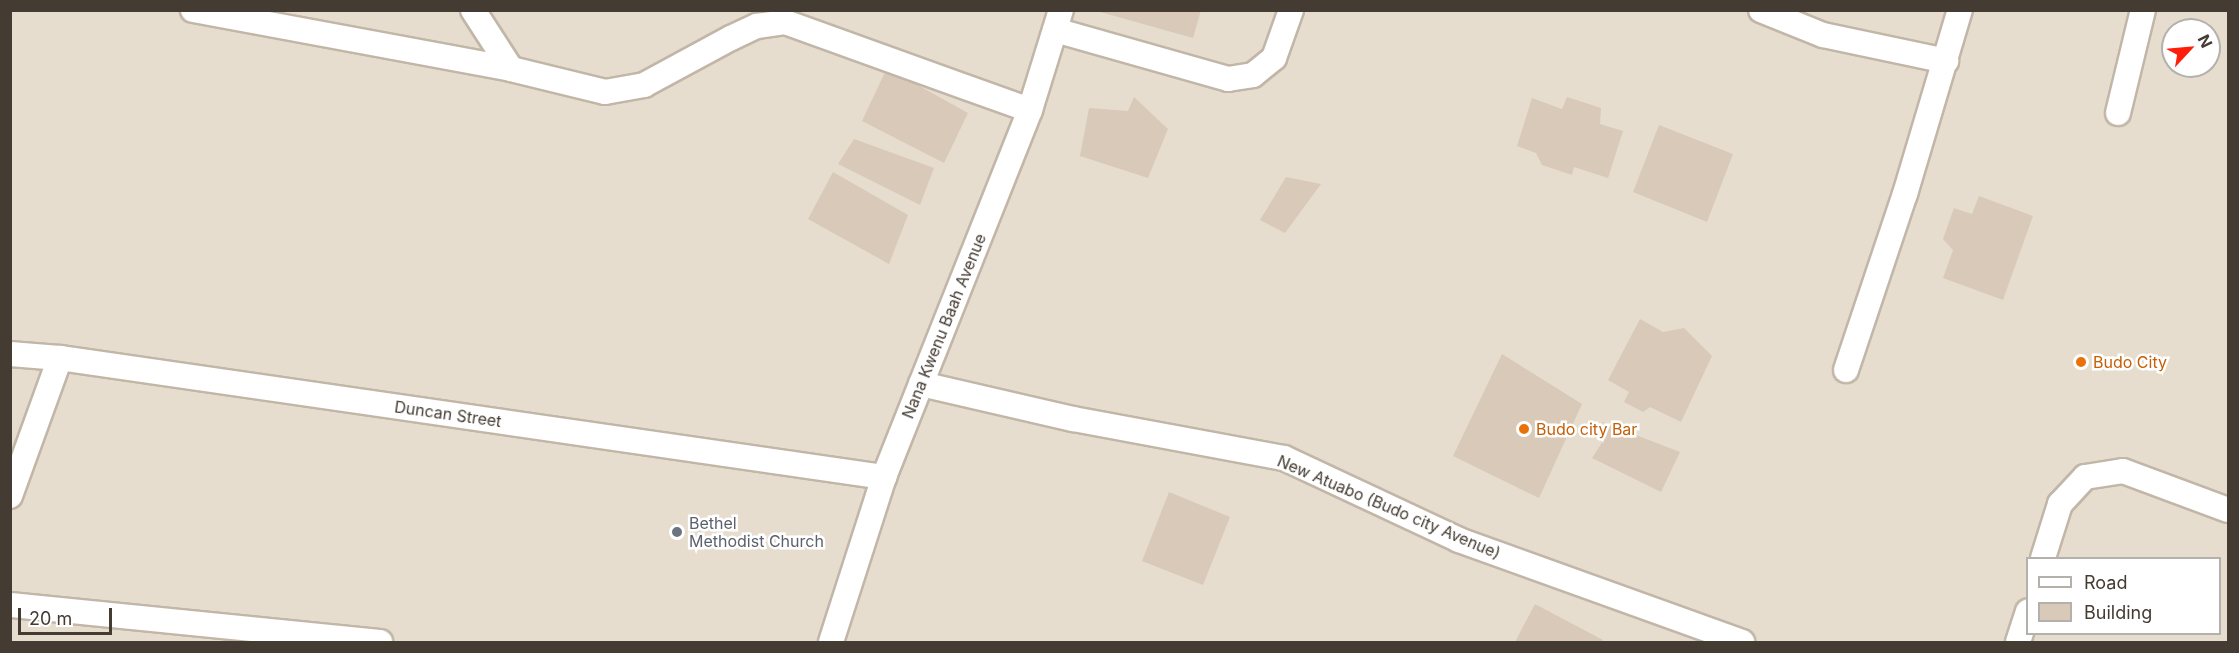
<!DOCTYPE html>
<style>
body{margin:0}
#map{position:relative;width:2239px;height:653px;overflow:hidden;background:#f2ece2;font-family:Inter,sans-serif}
div>[style]{position:absolute}
.residential>*{inset:0;background:#e7ddcf}
.building>*{inset:0;background:#d8c9b9}
.roads{filter:drop-shadow(2px 0 #c1b6a7) drop-shadow(-2px 0 #c1b6a7) drop-shadow(0 2px #c1b6a7) drop-shadow(0 -2px #c1b6a7)}
.street>*{height:24px;margin:-12px;padding:0 12px;transform-origin:12px;border-radius:12px;background:#fff}
.dots>*{width:16px;height:16px;translate:-50% -50%;box-sizing:border-box;border:3px solid #fff;border-radius:50%}
span{translate:-50% -50%;white-space:nowrap;text-align:center;line-height:1.15;-webkit-text-stroke:5px #fff;paint-order:stroke}
.street-label{font-size:16px;color:#443b32}
.food-label{font-size:16px;color:#c56008}
.left{translate:0 -50%;text-align:left}
.worship-label{font-size:16px;color:#5b616d}
.frame{position:absolute;inset:0;border:12px solid #443b32;pointer-events:none}
.legend{position:absolute;left:2026px;top:557px;width:195px;height:78px;box-sizing:border-box;background:#fff;border:2px solid #b4b1ad;margin:0;padding:8px 10px;list-style:none;font-size:18px;color:#443b32}
.legend li{display:flex;align-items:center;gap:12px;height:30px}
.legend b{width:30px;border:2px solid #b4b1ad}
.north{position:absolute;left:2161px;top:18px;width:60px;height:60px;box-sizing:border-box;background:#fff;border:2px solid #b4b1ad;border-radius:50%;rotate:64deg;font-size:16px;font-weight:700;line-height:24px;text-align:center;color:#443b32}
.north::after{content:'';display:block;margin:auto;width:21px;height:27px;background:#ff1d0c;clip-path:polygon(50% 0,100% 100%,50% 72%,0 100%)}
.scale{position:absolute;left:18px;top:608px;width:94px;height:27px;box-sizing:border-box;border:3px solid #443b32;border-top:0;padding-left:8px;font-size:18px;line-height:21px;white-space:nowrap;color:#443b32;-webkit-text-stroke:4px #fff;paint-order:stroke}
</style>
<div id="map">
<div class="residential">
<i style="clip-path:polygon(evenodd,11px 11px,2228px 11px,2228px 642px,11px 642px,11px 11px,2173px 30px,2209px 30px,2209px 66px,2173px 66px,2173px 30px,11px 11px,2028px 558px,2220px 558px,2220px 634px,2028px 634px,2028px 558px)"></i>
</div>
<div class="building">
<i style="clip-path:polygon(1093px 10px,1201px 10px,1193px 38px)"></i>
<i style="clip-path:polygon(887px 68px,968px 113px,944px 163px,862px 121px)"></i>
<i style="clip-path:polygon(1134px 97px,1168px 129px,1148px 178px,1080px 156px,1089px 108px,1128px 111px)"></i>
<i style="clip-path:polygon(1567px 97px,1601px 108px,1600px 124px,1623px 131px,1608px 178px,1574px 167px,1572px 175px,1542px 165px,1536px 153px,1517px 146px,1532px 98px,1562px 109px)"></i>
<i style="clip-path:polygon(1659px 125px,1733px 154px,1707px 222px,1633px 192px)"></i>
<i style="clip-path:polygon(854px 139px,934px 168px,920px 205px,838px 164px)"></i>
<i style="clip-path:polygon(833px 172px,908px 215px,889px 264px,808px 219px)"></i>
<i style="clip-path:polygon(1286px 177px,1321px 184px,1285px 233px,1260px 220px)"></i>
<i style="clip-path:polygon(1979px 196px,2033px 216px,2003px 300px,1943px 278px,1953px 250px,1943px 239px,1954px 208px,1972px 214px)"></i>
<i style="clip-path:polygon(1640px 319px,1663px 332px,1684px 328px,1712px 356px,1681px 422px,1650px 407px,1643px 412px,1624px 402px,1629px 392px,1608px 380px)"></i>
<i style="clip-path:polygon(1502px 354px,1582px 404px,1539px 498px,1453px 456px)"></i>
<i style="clip-path:polygon(1602px 422px,1680px 452px,1661px 492px,1592px 458px,1603px 441px)"></i>
<i style="clip-path:polygon(1169px 492px,1230px 517px,1203px 585px,1142px 561px)"></i>
<i style="clip-path:polygon(1535px 604px,1603px 640px,1602px 642px,1515px 642px)"></i>
</div>
<div class="roads">
<div class="street">
<i style="left:193px;top:10px;width:323px;rotate:10.5deg"></i>
<i style="left:511px;top:69px;width:97px;rotate:13.7deg"></i>
<i style="left:605px;top:92px;width:40px;rotate:-10deg"></i>
<i style="left:644px;top:85px;width:99px;rotate:-28.4deg"></i>
<i style="left:731px;top:38px;width:29px;rotate:-25deg"></i>
<i style="left:757px;top:26px;width:28px;rotate:-8deg"></i>
<i style="left:785px;top:22px;width:260px;rotate:19.8deg"></i>
<i style="left:473px;top:10px;width:70px;rotate:57.2deg"></i>
<i style="left:1761px;top:10px;width:67px;rotate:22deg"></i>
<i style="left:1823px;top:35px;width:126px;rotate:11.9deg"></i>
<i style="left:1055px;top:30px;width:180px;rotate:15.8deg"></i>
<i style="left:1228px;top:79px;width:25px;rotate:-9deg"></i>
<i style="left:1253px;top:75px;width:27px;rotate:-39deg"></i>
<i style="left:1274px;top:58px;width:51px;rotate:-70.5deg"></i>
<i style="left:2118px;top:113px;width:106px;rotate:-76.4deg"></i>
<i style="left:10px;top:354px;width:50px;rotate:4.6deg"></i>
<i style="left:60px;top:358px;width:833px;rotate:8.22deg"></i>
<i style="left:1846px;top:370px;width:186px;rotate:-71.5deg"></i>
<i style="left:1905px;top:194px;width:192px;rotate:-73.4deg"></i>
<i style="left:921px;top:384px;width:156px;rotate:13deg"></i>
<i style="left:1073px;top:419px;width:215px;rotate:10.5deg"></i>
<i style="left:1284px;top:458px;width:193px;rotate:25.1deg"></i>
<i style="left:1459px;top:540px;width:301px;rotate:19.8deg"></i>
<i style="left:10px;top:496px;width:147px;rotate:-70.1deg"></i>
<i style="left:2043px;top:558px;width:57px;rotate:-72.5deg"></i>
<i style="left:2060px;top:504px;width:37px;rotate:-47deg"></i>
<i style="left:2085px;top:477px;width:38px;rotate:-9deg"></i>
<i style="left:2123px;top:471px;width:112px;rotate:20.4deg"></i>
<i style="left:10px;top:605px;width:372px;rotate:5.7deg"></i>
<i style="left:831px;top:642px;width:173px;rotate:-72.2deg"></i>
<i style="left:884px;top:477px;width:395px;rotate:-68.3deg"></i>
<i style="left:1030px;top:110px;width:105px;rotate:-72.8deg"></i>
<i style="left:2018px;top:642px;width:32px;rotate:-72deg"></i>
</div>
</div>
<div class="dots">
<i style="left:2081px;top:362px;background:#e8710a"></i>
<i style="left:1524px;top:429px;background:#e8710a"></i>
<i style="left:677px;top:532px;background:#6b7280"></i>
</div>
<div class="street-label">
<span style="left:944px;top:326px;rotate:-68deg">Nana Kwenu Baah Avenue</span>
<span style="left:448px;top:414px;rotate:8deg">Duncan Street</span>
<span style="left:1389px;top:507px;rotate:23deg">New Atuabo (Budo city Avenue)</span>
</div>
<div class="food-label">
<span class="left" style="left:2093px;top:362px">Budo City</span>
<span class="left" style="left:1536px;top:429px">Budo city Bar</span>
</div>
<div class="worship-label">
<span class="left" style="left:689px;top:532px">Bethel<br>Methodist Church</span>
</div>
<div class="frame"></div>
<ul class="legend">
<li><b style="height:8px;background:#fff"></b>Road</li>
<li><b style="height:16px;background:#d8c9b9"></b>Building</li>
</ul>
<div class="north">N</div>
<div class="scale">20 m</div>
</div>
